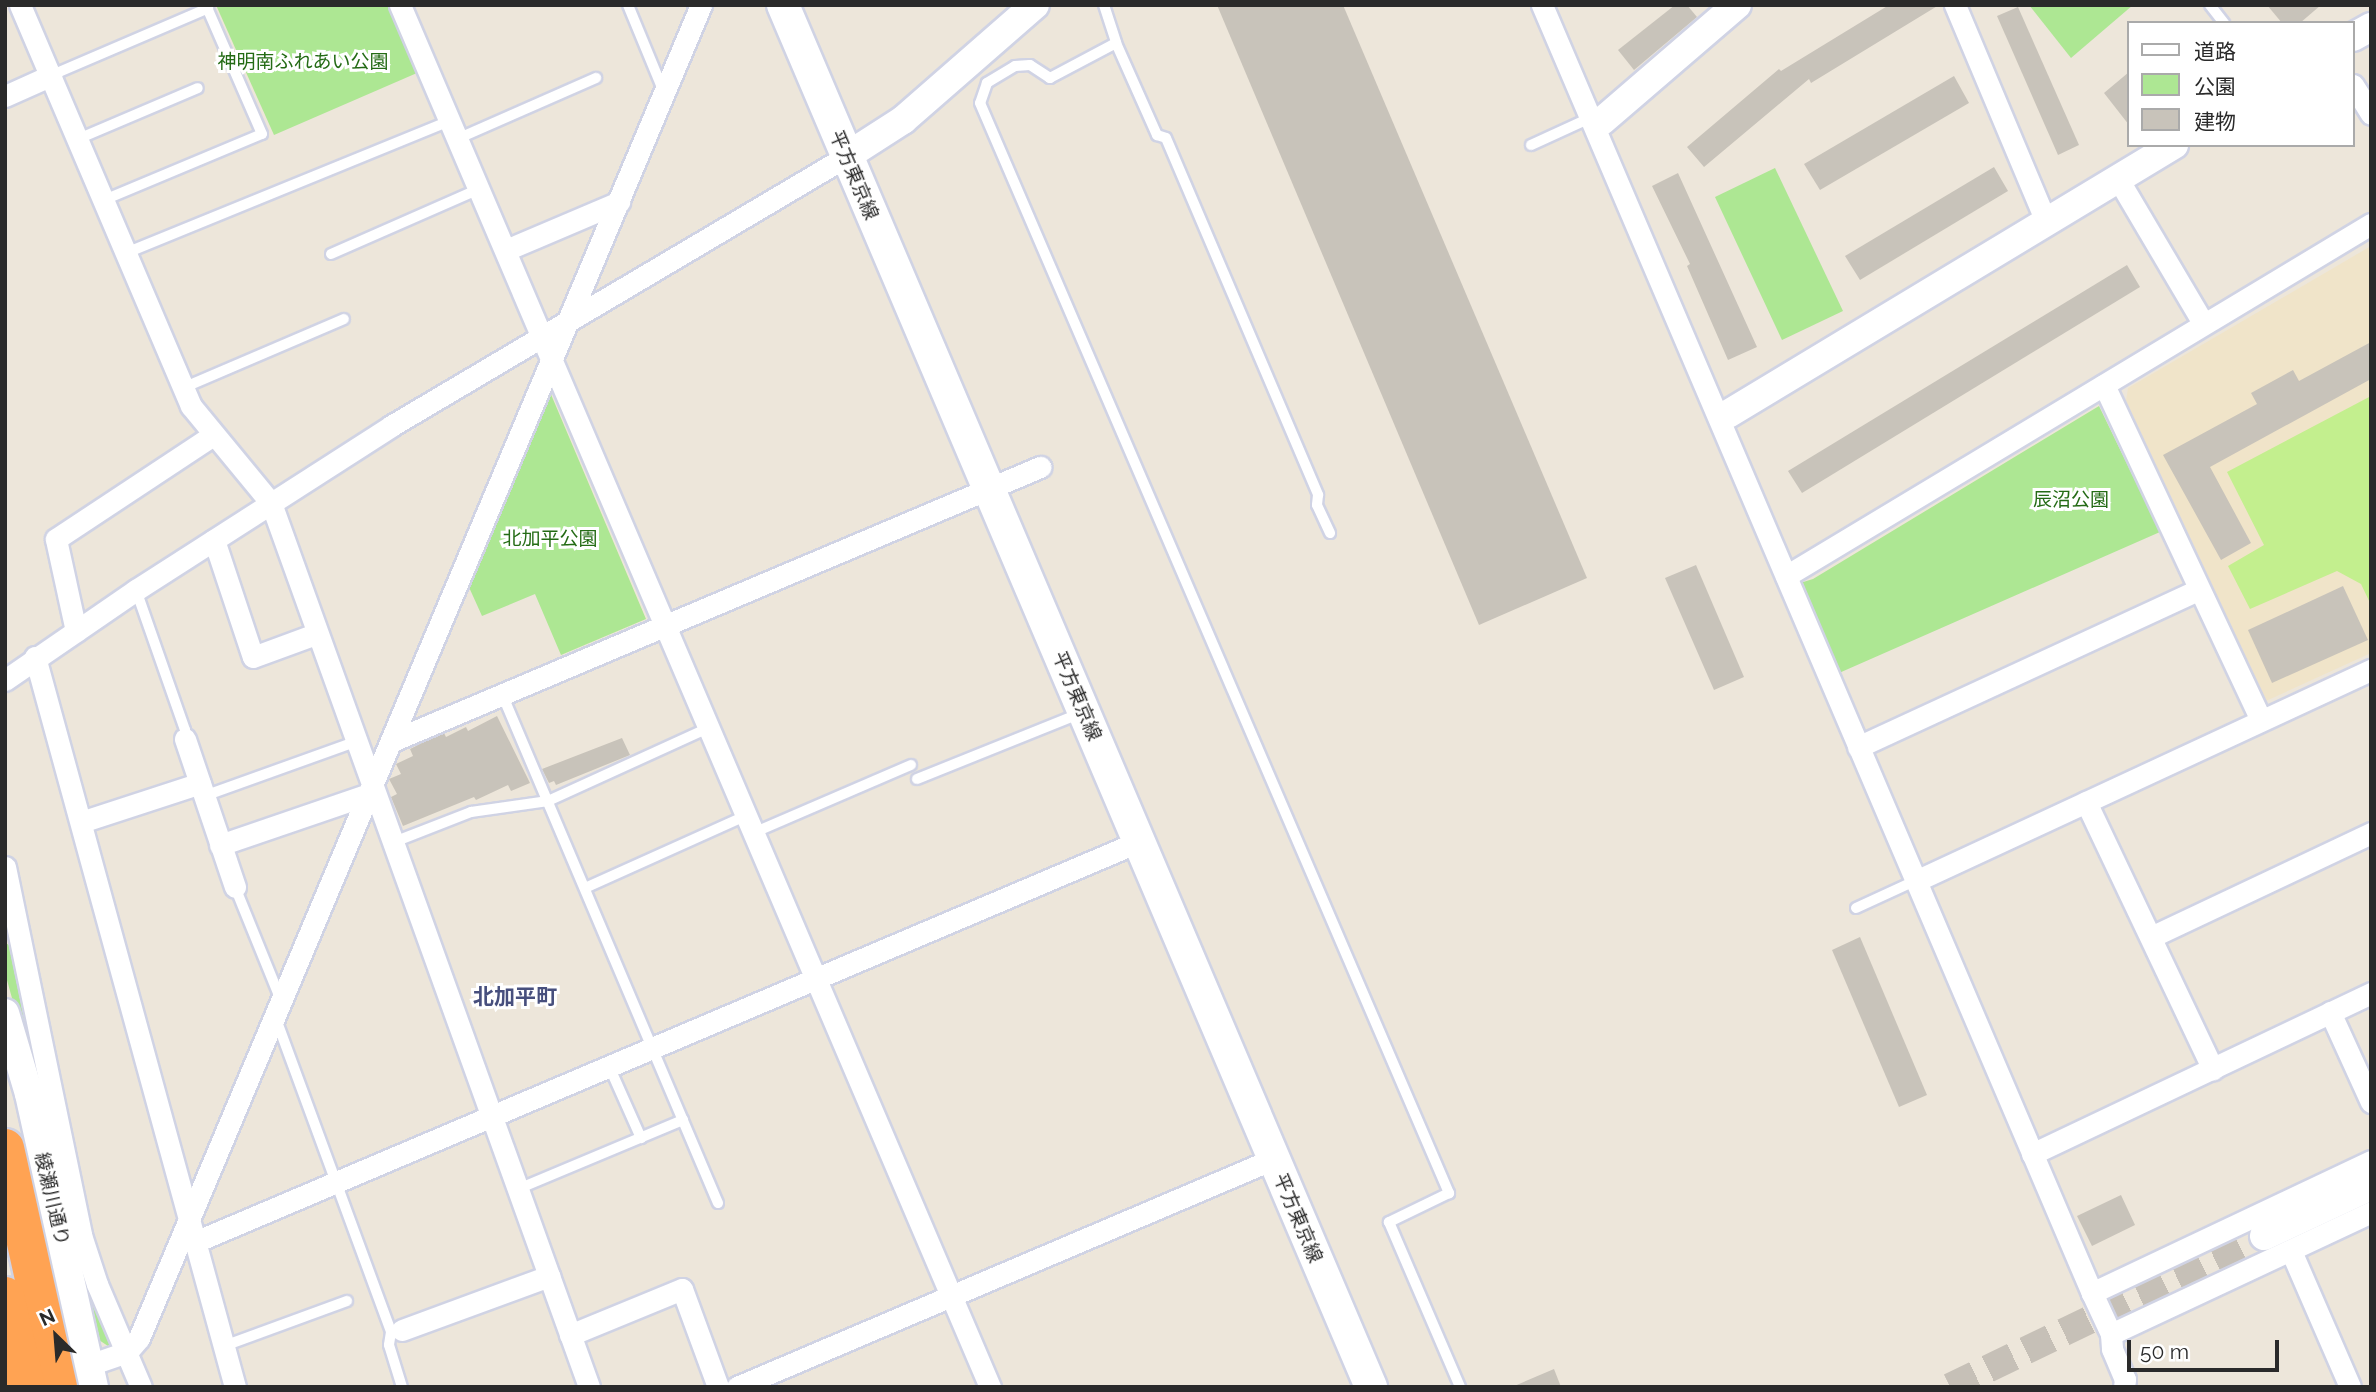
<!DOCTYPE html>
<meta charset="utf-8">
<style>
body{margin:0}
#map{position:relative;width:2376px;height:1392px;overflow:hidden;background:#ede6da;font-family:Raleway,"Noto Sans JP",sans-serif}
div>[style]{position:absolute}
.education>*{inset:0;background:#f0e4c9}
.green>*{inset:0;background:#ade793}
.pitch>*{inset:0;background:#c3ef8e}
.building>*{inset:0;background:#c8c3ba}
.tertiary-tunnel>*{height:28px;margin-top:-14px;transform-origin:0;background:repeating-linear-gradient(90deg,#c6c0b7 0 28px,transparent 0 42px)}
.roads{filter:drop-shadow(2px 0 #d0d3e4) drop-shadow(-2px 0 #d0d3e4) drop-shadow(0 2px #d0d3e4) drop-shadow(0 -2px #d0d3e4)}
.service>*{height:10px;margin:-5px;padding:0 5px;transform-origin:5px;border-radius:5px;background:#fff}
.minor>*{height:21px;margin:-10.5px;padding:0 10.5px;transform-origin:10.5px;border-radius:10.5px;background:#fff}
.tertiary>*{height:28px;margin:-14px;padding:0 14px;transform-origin:14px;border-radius:14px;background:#fff}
.secondary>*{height:32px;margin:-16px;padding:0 16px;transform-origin:16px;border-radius:16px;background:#fff}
.motorway>*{height:38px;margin:-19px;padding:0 19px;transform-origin:19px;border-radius:19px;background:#ffa353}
span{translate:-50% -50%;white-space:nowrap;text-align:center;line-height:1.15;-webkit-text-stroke:6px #fff;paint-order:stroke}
.park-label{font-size:19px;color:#246b15}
.street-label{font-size:19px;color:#2a2a2a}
.neighbourhood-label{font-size:21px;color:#474f7d;font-weight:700}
.frame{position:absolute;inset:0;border:7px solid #2a2a2a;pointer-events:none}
.legend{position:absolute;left:2127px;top:21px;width:228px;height:126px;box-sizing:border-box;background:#fff;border:2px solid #aaa;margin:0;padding:9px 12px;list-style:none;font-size:21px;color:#2a2a2a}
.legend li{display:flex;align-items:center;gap:14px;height:35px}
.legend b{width:35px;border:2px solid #aaa}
.north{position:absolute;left:21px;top:1301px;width:70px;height:70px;-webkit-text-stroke:5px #fff;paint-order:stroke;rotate:335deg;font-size:19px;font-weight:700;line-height:28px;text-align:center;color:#2a2a2a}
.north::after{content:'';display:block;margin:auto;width:24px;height:32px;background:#2a2a2a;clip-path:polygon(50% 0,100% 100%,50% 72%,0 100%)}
.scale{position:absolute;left:2127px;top:1340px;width:152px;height:32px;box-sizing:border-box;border:4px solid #2a2a2a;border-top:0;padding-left:9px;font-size:21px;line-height:24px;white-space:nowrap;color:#2a2a2a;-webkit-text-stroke:5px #fff;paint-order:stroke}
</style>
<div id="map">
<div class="education">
<i style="clip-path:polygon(2371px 246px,2371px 653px,2266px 701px,2126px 401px,2128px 388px)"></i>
</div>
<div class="green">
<i style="clip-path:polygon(216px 5px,390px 5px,417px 73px,274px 135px)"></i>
<i style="clip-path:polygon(2029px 5px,2133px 5px,2071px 58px)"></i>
<i style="clip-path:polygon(1775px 168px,1843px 311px,1782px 340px,1715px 197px)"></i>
<i style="clip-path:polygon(550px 392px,646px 619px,561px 655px,535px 594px,482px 616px,468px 585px)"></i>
<i style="clip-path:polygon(2099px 406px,2160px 532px,1839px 673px,1800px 583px,1813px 579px)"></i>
<i style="clip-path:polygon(5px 943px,14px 947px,22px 1002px,75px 1234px,113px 1342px,108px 1346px,99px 1340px,41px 1102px,5px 973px)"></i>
</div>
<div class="pitch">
<i style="clip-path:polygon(2371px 396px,2371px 605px,2361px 584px,2337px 571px,2250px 609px,2228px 566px,2264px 545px,2227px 472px)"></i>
</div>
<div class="building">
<i style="clip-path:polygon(1217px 5px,1343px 5px,1587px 578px,1479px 625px)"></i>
<i style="clip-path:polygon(1675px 5px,1687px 5px,1697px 17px,1634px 70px,1618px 50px)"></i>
<i style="clip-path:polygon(1889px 5px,1939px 5px,1811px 83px,1809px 79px,1704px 167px,1687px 147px,1779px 69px,1781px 71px)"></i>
<i style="clip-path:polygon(2267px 5px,2321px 5px,2300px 23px,2282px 23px)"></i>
<i style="clip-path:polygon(2018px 7px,2079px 145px,2058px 155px,1997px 16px)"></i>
<i style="clip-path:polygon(2129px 72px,2129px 125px,2104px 93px)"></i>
<i style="clip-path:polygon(1954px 76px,1969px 103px,1820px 190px,1804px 164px)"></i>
<i style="clip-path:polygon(1994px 167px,2008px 191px,1860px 280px,1845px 256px)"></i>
<i style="clip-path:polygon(1678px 173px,1757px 347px,1728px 360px,1687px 266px,1690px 264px,1652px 186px)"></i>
<i style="clip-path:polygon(2127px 265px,2140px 287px,1802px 493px,1788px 471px)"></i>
<i style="clip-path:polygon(2371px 342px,2371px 379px,2210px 467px,2251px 543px,2221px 560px,2163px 455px,2257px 404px,2251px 393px,2293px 370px,2299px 381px)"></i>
<i style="clip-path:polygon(1696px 565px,1744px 677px,1714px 690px,1665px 578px)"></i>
<i style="clip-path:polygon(2343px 586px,2368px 640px,2272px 683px,2248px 630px)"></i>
<i style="clip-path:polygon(497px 716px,530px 783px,511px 791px,508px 785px,476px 800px,474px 797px,403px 826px,391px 797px,397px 794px,389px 779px,401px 774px,396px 764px,413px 756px,410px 749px,432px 738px,444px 733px,446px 737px,466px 727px,468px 731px)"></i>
<i style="clip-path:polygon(622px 738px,630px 755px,556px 785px,554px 781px,549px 783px,542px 769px)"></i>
<i style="clip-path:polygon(1860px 937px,1927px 1095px,1899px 1107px,1832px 950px)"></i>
<i style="clip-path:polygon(2121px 1195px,2135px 1225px,2092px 1246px,2077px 1216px)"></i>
<i style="clip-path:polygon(1554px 1369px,1561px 1387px,1512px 1387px)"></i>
</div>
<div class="tertiary-tunnel">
<i style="left:1950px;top:1387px;width:348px;rotate:-25.7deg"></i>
</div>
<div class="roads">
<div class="service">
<i style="left:628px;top:5px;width:92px;rotate:67.6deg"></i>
<i style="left:1104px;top:5px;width:40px;rotate:72deg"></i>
<i style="left:1116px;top:43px;width:101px;rotate:66deg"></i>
<i style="left:1157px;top:135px;width:9px;rotate:18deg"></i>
<i style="left:1166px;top:138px;width:388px;rotate:66.9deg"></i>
<i style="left:1318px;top:495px;width:10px;rotate:96deg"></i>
<i style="left:1317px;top:505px;width:31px;rotate:65deg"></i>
<i style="left:2210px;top:5px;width:23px;rotate:52deg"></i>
<i style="left:1116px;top:43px;width:75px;rotate:152.1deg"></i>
<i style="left:1050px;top:78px;width:24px;rotate:-147deg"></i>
<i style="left:1030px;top:65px;width:15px;rotate:176deg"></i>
<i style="left:1015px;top:66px;width:33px;rotate:149deg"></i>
<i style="left:987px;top:83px;width:21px;rotate:109deg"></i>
<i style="left:980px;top:103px;width:1187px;rotate:66.72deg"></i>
<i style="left:1449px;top:1193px;width:67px;rotate:154.2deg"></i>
<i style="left:1389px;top:1222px;width:180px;rotate:66.7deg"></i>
<i style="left:52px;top:75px;width:170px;rotate:-23.2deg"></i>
<i style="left:78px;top:139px;width:130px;rotate:-23deg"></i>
<i style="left:457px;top:139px;width:152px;rotate:-23.7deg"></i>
<i style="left:1531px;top:145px;width:65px;rotate:-24.6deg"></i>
<i style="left:104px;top:200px;width:171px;rotate:-22.7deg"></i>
<i style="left:262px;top:134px;width:141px;rotate:-113.5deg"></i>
<i style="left:126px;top:253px;width:349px;rotate:-22.2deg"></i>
<i style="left:331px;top:254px;width:162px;rotate:-23.7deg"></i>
<i style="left:183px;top:388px;width:175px;rotate:-23.2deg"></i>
<i style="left:136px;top:590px;width:148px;rotate:70.7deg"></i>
<i style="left:185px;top:730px;width:9px;rotate:90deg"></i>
<i style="left:502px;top:694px;width:553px;rotate:67.01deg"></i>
<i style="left:917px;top:779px;width:177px;rotate:-21.9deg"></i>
<i style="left:204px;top:796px;width:164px;rotate:-19.7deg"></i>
<i style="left:753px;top:833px;width:172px;rotate:-23.3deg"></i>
<i style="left:394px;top:842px;width:83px;rotate:-21.3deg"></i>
<i style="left:471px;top:812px;width:78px;rotate:-8.1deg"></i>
<i style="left:548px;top:801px;width:176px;rotate:-24.5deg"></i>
<i style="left:235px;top:887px;width:120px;rotate:67.9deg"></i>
<i style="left:585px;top:888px;width:175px;rotate:-24.2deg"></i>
<i style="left:1856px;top:908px;width:67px;rotate:-24.7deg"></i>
<i style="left:276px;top:1019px;width:333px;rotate:69.8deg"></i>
<i style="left:391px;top:1332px;width:13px;rotate:99deg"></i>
<i style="left:389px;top:1345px;width:44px;rotate:72.8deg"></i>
<i style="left:609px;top:1066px;width:79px;rotate:66deg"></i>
<i style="left:518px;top:1189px;width:179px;rotate:-22.7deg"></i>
<i style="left:224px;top:1346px;width:131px;rotate:-20.1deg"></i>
</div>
<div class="minor">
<i style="left:20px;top:5px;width:436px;rotate:66.9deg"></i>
<i style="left:191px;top:406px;width:126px;rotate:50.5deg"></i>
<i style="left:271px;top:503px;width:939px;rotate:70.21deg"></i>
<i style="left:400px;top:5px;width:1503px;rotate:66.88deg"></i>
<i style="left:1542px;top:5px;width:1401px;rotate:66.88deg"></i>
<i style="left:1955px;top:5px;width:235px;rotate:67.2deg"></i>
<i style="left:2353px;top:85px;width:34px;rotate:58deg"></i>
<i style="left:5px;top:96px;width:51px;rotate:-24.1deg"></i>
<i style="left:2118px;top:179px;width:167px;rotate:59.4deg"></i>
<i style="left:506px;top:250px;width:123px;rotate:-23deg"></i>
<i style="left:2104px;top:385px;width:370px;rotate:64.9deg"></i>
<i style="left:214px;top:540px;width:123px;rotate:71.6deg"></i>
<i style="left:253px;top:657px;width:67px;rotate:-20.1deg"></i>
<i style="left:1786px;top:576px;width:683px;rotate:-31.04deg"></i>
<i style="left:76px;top:631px;width:94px;rotate:-102.3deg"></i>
<i style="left:56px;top:539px;width:188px;rotate:-33.5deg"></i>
<i style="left:35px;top:657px;width:757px;rotate:74.68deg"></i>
<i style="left:5px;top:680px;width:159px;rotate:-34.5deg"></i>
<i style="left:136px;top:590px;width:303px;rotate:-32.7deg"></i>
<i style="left:391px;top:426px;width:530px;rotate:-30.63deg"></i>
<i style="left:185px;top:739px;width:156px;rotate:71.3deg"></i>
<i style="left:392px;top:741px;width:704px;rotate:-22.92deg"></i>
<i style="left:1858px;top:747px;width:374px;rotate:-24.8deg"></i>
<i style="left:2086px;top:802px;width:296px;rotate:64.6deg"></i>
<i style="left:81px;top:822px;width:125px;rotate:-18.1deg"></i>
<i style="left:220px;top:845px;width:157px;rotate:-18.9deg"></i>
<i style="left:5px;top:867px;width:376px;rotate:78.3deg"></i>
<i style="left:81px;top:1235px;width:52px;rotate:71.9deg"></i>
<i style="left:97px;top:1284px;width:112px;rotate:66.9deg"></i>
<i style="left:1918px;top:880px;width:499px;rotate:-24.9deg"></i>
<i style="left:2151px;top:937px;width:243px;rotate:-25.3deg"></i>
<i style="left:2330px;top:1012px;width:99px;rotate:65.5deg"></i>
<i style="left:2032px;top:1154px;width:375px;rotate:-25.4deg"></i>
<i style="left:2371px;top:1161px;width:309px;rotate:154.7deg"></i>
<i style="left:2092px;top:1293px;width:45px;rotate:65.1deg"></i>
<i style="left:2111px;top:1334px;width:287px;rotate:-25.1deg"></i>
<i style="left:195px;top:1242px;width:1024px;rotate:-22.99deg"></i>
<i style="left:2291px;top:1251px;width:148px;rotate:66.5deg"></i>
<i style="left:402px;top:1330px;width:157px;rotate:-20.2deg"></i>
<i style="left:2111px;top:1334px;width:15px;rotate:86deg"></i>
<i style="left:2112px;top:1349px;width:33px;rotate:67deg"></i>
<i style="left:2125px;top:1379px;width:8px;rotate:97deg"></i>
<i style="left:570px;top:1335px;width:121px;rotate:-22.3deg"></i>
<i style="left:682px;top:1289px;width:104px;rotate:69.8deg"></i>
<i style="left:89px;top:1365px;width:40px;rotate:-18.9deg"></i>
<i style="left:127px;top:1352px;width:18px;rotate:-49deg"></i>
<i style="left:139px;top:1338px;width:1447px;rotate:-67.14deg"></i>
<i style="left:737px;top:1387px;width:582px;rotate:-23.04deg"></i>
</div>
<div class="tertiary">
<i style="left:2353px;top:37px;width:21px;rotate:-29deg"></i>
<i style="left:1602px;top:121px;width:178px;rotate:-40.7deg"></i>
<i style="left:847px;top:156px;width:67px;rotate:-32.7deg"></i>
<i style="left:903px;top:120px;width:175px;rotate:-41.1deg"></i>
<i style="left:1728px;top:414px;width:521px;rotate:-31.1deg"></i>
<i style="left:5px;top:1013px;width:84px;rotate:73.5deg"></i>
<i style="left:29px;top:1094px;width:300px;rotate:77.5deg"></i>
<i style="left:2264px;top:1236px;width:118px;rotate:-25deg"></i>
</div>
<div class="secondary">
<i style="left:783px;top:5px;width:1502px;rotate:66.95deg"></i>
</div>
<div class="motorway">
<i style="left:5px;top:1148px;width:245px;rotate:77.5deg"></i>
<i style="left:5px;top:1296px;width:93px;rotate:77deg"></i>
</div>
</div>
<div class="park-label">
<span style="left:303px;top:62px">神明南ふれあい公園</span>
<span style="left:2071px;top:500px">辰沼公園</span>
<span style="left:550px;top:539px">北加平公園</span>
</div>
<div class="street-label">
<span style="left:854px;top:175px;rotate:67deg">平方東京線</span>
<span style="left:1077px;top:696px;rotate:67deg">平方東京線</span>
<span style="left:52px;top:1199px;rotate:77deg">綾瀬川通り</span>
<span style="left:1298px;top:1218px;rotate:67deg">平方東京線</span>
</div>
<div class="neighbourhood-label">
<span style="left:515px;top:997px">北加平町</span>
</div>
<div class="frame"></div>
<ul class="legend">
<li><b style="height:9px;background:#fff"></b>道路</li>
<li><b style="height:19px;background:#ade793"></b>公園</li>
<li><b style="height:19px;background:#c8c3ba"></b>建物</li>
</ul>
<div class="north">N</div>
<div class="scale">50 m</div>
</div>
